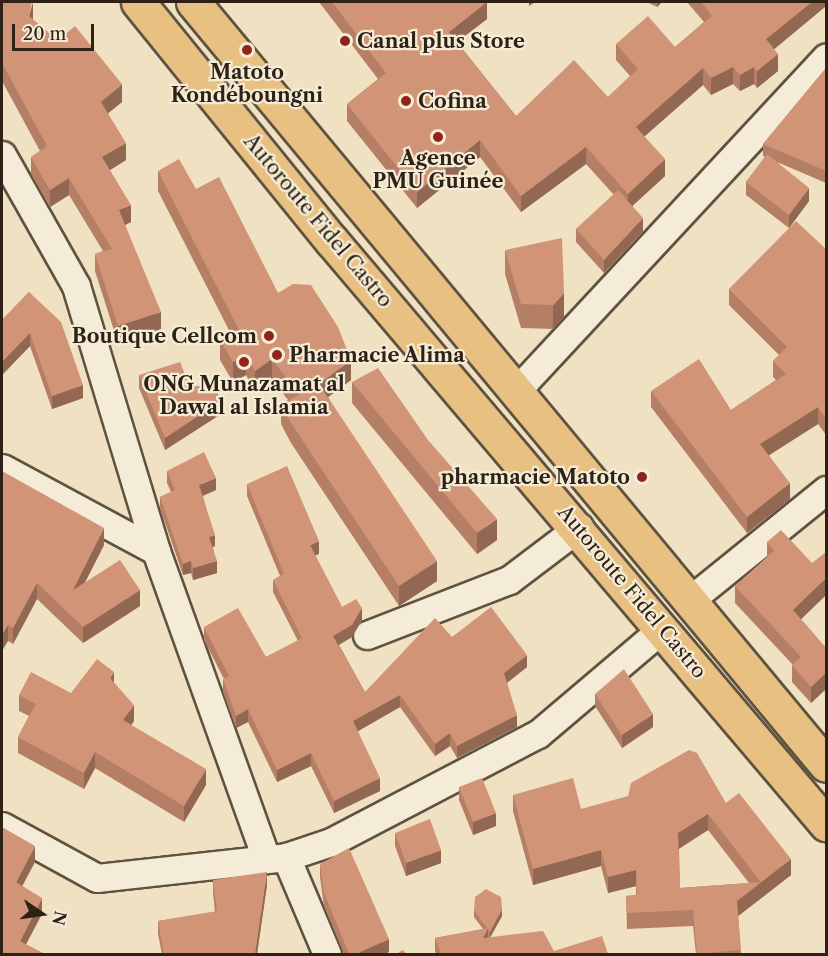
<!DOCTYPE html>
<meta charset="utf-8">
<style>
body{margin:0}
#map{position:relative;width:828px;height:956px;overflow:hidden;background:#efe1c2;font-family:"Libre Caslon Text",serif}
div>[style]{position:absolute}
.roads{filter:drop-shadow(2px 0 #5e5241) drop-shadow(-2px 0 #5e5241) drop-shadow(0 2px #5e5241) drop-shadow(0 -2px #5e5241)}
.street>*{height:27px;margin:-13.5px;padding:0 13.5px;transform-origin:13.5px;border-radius:13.5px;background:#f5ecd7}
.highway>*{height:33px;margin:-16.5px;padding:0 16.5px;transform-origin:16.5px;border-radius:16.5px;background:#e8c081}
.wall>*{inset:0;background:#b57f66}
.shaded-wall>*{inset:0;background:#936853}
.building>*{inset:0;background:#d29477}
.dots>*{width:16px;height:16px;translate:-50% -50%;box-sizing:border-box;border:3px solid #f5ecd7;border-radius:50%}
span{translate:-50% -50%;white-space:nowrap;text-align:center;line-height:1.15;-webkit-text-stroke:4.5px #f5ecd7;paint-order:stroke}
.poi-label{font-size:20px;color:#2e2216;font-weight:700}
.left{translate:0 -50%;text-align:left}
.right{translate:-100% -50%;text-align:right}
.street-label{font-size:20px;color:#2e2216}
.frame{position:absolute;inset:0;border:3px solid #2e2216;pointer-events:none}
.north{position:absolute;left:12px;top:884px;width:60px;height:60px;-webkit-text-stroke:4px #f5ecd7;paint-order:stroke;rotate:103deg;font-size:16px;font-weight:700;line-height:24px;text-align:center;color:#2e2216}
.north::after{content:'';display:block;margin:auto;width:21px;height:27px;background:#2e2216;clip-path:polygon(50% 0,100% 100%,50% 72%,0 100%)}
.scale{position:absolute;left:12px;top:24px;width:82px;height:27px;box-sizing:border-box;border:3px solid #2e2216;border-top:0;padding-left:8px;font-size:18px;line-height:21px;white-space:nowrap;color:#2e2216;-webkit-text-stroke:4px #f5ecd7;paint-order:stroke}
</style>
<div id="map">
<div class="roads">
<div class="street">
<i style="left:2px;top:155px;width:150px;rotate:60.5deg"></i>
<i style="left:76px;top:286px;width:277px;rotate:73.2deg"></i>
<i style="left:517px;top:390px;width:454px;rotate:-47.1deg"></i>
<i style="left:2px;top:468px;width:175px;rotate:28.3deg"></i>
<i style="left:156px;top:551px;width:327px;rotate:70.3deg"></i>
<i style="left:690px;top:600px;width:175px;rotate:-39deg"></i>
<i style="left:367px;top:635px;width:152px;rotate:-21.2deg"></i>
<i style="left:509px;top:580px;width:88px;rotate:-37.1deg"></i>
<i style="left:2px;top:826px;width:108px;rotate:28.7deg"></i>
<i style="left:97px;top:878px;width:190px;rotate:-6.3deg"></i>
<i style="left:286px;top:857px;width:47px;rotate:-18.4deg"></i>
<i style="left:331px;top:842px;width:233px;rotate:-27.6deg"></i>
<i style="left:538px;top:734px;width:162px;rotate:-40.3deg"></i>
<i style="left:286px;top:857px;width:105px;rotate:67.1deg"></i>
</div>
<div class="highway">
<i style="left:138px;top:2px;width:306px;rotate:51deg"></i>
<i style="left:331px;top:240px;width:766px;rotate:49.72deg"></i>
<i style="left:193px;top:2px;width:991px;rotate:50.32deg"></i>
</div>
</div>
<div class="wall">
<i style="clip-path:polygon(2px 2px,32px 19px,122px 102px,108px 113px,126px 160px,110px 170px,131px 222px,125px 225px,161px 329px,118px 343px,95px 271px,95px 254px,103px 251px,69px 195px,50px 207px,31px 174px,31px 157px,40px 151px,2px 81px)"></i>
<i style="clip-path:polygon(319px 2px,486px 2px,487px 19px,457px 42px,516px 116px,608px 97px,630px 76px,616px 60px,616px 44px,675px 47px,704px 22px,687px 2px,826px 2px,826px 6px,774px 49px,778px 71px,757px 88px,754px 84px,740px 91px,733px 84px,711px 95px,703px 85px,644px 136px,665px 176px,632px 206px,643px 231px,604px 273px,576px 242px,576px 229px,614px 195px,586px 164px,521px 212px,480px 157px,417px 208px,347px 121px,347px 104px,378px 79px)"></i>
<i style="clip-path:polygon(647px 2px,662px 2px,657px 7px)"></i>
<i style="clip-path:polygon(826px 68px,826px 183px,777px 162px,809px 201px,789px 228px,746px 195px,746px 182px,765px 157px,763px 156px,763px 144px)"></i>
<i style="clip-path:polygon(158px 171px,196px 189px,278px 293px,351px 380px,328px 397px,437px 581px,399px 606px,291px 443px,281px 424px,281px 404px,288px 400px,272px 379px,255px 391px,246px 375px,233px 382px,220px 360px,220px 340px,232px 336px,158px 191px)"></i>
<i style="clip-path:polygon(826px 249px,826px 435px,818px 424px,769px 455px,790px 499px,747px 533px,651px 407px,651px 391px,731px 410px,776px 380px,773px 377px,773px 361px,779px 355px,729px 305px,729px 289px)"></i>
<i style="clip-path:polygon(505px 250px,564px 317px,553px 329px,521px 328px,505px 274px)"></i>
<i style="clip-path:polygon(29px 292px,83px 398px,52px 409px,30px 346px,2px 375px,2px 320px)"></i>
<i style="clip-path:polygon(139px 375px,190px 387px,221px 414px,165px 450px,139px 388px)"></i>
<i style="clip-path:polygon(352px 382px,497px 540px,477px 554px,352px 403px)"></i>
<i style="clip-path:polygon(2px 471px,104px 545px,85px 582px,140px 606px,83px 643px,37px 599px,13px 644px,8px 641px)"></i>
<i style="clip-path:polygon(167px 471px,216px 490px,203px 496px,215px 546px,213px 547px,217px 573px,193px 580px,191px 573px,183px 575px,160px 508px,160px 497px,171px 492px,167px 483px)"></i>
<i style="clip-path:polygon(247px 484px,319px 554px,315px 555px,342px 607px,362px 620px,352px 637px,339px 645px,365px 692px,452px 637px,527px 667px,507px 683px,517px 727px,457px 758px,450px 746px,435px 756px,400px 707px,358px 731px,380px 791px,334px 813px,311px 766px,277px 782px,248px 722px,236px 728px,223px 692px,223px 679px,224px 679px,204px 640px,204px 627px,266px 657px,298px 641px,273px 592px,273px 580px,280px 576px,247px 496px)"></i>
<i style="clip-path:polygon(767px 542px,812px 563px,826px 595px,801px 619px,826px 648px,826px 689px,811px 703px,792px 682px,792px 665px,793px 665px,735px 603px,735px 586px,767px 557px)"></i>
<i style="clip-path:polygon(114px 683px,134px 721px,131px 725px,206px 785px,184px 822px,95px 768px,84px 789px,18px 753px,18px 737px,29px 716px,19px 711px,19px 695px,71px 693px)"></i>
<i style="clip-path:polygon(595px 694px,653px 727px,622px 748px,595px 706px)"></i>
<i style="clip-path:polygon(459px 787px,496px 826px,473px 835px,459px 800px)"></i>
<i style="clip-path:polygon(evenodd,513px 795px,581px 809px,726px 803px,791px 875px,738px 916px,741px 954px,696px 954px,693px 926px,627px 929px,626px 896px,636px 895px,636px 886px,608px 893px,601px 866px,533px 885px,513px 811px,513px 795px,708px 830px,749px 883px,680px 888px,679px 849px,708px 830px)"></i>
<i style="clip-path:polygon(395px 833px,441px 863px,406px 876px,395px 846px)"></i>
<i style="clip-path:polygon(320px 864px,389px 952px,384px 954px,344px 954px,324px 906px,320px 877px)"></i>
<i style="clip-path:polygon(213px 880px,267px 885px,257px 954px,162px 954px,158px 934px,158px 921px,215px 912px,213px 893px)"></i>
<i style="clip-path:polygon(474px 910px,502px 916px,490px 937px,554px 951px,608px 954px,436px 954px,435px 951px,435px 938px,483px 929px,474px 917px)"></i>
</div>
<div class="shaded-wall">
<i style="clip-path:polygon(33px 2px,33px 18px,29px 33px,29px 16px)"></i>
<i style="clip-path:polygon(487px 2px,487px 19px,449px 48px,449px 32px)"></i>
<i style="clip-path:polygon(529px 2px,535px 2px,529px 6px)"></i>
<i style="clip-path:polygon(657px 2px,662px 2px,657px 7px)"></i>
<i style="clip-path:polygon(812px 2px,826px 2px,826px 6px,766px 56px,766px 39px)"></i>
<i style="clip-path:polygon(778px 54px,778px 71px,757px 88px,757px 71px)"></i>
<i style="clip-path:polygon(733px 67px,733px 84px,711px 95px,711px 78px)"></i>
<i style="clip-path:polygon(754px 67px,754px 84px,740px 91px,740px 75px)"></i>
<i style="clip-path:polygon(703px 68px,703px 85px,636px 144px,636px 127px)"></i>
<i style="clip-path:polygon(122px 84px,122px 102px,101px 119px,101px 102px)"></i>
<i style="clip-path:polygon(480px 140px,480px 157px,417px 208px,417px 192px)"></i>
<i style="clip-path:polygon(126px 143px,126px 160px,102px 175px,102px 157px)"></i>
<i style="clip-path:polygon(586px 147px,586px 164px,521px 212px,521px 196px)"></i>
<i style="clip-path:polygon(665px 159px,665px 176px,628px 210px,628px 194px)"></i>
<i style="clip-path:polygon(69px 178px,69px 195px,50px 207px,50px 190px)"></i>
<i style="clip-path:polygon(809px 188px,809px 201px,789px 228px,789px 215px)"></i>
<i style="clip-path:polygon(131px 205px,131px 222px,119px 228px,119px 210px)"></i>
<i style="clip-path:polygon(643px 218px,643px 231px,604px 273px,604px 260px)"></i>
<i style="clip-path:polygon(564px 293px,564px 317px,553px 329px,553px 305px)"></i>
<i style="clip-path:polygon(161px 312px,161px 329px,118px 343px,118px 326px)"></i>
<i style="clip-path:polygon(30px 333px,30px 346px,2px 375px,2px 362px)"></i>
<i style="clip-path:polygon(246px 355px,246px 375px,233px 382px,233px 362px)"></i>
<i style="clip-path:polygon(272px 359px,272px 379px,255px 391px,255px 371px)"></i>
<i style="clip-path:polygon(351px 360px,351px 380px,319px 404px,319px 384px)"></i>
<i style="clip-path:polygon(83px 385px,83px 398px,52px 409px,52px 396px)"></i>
<i style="clip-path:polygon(221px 401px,221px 414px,165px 450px,165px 438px)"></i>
<i style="clip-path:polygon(818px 407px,818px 424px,760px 461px,760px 444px)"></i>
<i style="clip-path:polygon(216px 478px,216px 490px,199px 497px,199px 485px)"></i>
<i style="clip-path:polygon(790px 483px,790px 499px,747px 533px,747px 517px)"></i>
<i style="clip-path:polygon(497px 519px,497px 540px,477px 554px,477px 533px)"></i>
<i style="clip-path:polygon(104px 528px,104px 545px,73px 606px,73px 590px)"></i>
<i style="clip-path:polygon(215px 535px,215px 546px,209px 548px,209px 537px)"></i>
<i style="clip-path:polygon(319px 541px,319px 554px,310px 557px,310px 545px)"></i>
<i style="clip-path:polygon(191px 561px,191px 573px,183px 575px,183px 564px)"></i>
<i style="clip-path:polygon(217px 561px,217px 573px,193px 580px,193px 568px)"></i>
<i style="clip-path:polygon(437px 561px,437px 581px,399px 606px,399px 586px)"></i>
<i style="clip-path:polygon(826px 578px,826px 595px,793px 627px,793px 610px)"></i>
<i style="clip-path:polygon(37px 583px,37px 599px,13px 644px,13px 628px)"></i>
<i style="clip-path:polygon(140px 590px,140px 606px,83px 643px,83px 627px)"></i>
<i style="clip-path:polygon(362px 608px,362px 620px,352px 637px,333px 648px,333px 636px)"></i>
<i style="clip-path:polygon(8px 625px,8px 641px,2px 651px,2px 634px)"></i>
<i style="clip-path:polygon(527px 655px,527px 667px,504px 685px,504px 673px)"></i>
<i style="clip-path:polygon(114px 672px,114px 688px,110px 678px)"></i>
<i style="clip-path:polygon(826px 673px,826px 689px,811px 703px,811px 687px)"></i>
<i style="clip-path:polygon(400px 695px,400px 707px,353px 734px,353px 721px)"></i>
<i style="clip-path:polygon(134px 705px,134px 721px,123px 736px,123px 720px)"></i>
<i style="clip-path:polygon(248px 709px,248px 722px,236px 728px,236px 716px)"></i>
<i style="clip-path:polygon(653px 714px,653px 727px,622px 748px,622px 735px)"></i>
<i style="clip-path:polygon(517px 715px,517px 727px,457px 758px,457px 746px)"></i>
<i style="clip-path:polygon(450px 733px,450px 746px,435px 756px,435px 744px)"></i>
<i style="clip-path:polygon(95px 752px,95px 768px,84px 789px,84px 773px)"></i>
<i style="clip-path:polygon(311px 753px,311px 766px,277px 782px,277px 770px)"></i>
<i style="clip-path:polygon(206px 769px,206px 785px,184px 822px,184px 806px)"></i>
<i style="clip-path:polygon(380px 778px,380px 791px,334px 813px,334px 801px)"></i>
<i style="clip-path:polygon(496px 813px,496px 826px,473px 835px,473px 822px)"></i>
<i style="clip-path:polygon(708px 814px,708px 830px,678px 849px,678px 833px)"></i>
<i style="clip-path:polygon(35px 846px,35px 862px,16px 898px,16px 882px)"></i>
<i style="clip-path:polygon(441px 850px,441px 863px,406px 876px,406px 863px)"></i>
<i style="clip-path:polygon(601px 850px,601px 866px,533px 885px,533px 869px)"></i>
<i style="clip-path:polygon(791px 859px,791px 875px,737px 917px,737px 901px)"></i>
<i style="clip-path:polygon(636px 870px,636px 886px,608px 893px,608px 877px)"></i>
<i style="clip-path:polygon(267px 872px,267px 885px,257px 954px,255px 954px)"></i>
<i style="clip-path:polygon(42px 898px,42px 914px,21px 954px,20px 941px)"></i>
<i style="clip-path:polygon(502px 909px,502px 916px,490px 938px,490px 932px)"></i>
<i style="clip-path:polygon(488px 928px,488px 941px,483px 938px)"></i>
<i style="clip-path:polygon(389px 939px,389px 952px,384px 954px,356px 954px)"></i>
</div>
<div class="building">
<i style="clip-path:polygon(2px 2px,32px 2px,29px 16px,58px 40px,75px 26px,122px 84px,101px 102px,126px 143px,102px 157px,131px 205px,119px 210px,161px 312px,118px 326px,95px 254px,112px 249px,69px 178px,50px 190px,31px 157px,47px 146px,2px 63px)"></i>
<i style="clip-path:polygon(332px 2px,487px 2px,449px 32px,516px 116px,574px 60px,608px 97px,638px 69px,616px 44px,648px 16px,675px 47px,712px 16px,701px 2px,812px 2px,766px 39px,778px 54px,757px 71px,754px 67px,740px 75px,733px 67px,711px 78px,703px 68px,636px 127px,665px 159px,628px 194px,586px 147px,521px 196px,480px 140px,417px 192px,347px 104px,386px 73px)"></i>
<i style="clip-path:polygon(826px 68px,826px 171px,763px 144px)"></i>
<i style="clip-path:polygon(767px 154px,809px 188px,789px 215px,746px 182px)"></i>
<i style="clip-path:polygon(179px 159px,196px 189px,219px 177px,278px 293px,293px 284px,311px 285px,338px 327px,351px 360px,319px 384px,437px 561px,399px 586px,291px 423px,281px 404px,299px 395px,272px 359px,255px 371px,246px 355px,233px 362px,220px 340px,240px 332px,158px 171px)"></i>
<i style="clip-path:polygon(618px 190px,643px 218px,604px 260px,576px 229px)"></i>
<i style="clip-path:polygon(796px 221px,826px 249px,826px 419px,818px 407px,760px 444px,790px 483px,747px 517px,651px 391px,699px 359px,731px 410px,786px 374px,773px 361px,787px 347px,729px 289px)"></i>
<i style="clip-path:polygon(562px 238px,564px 293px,553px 305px,521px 304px,505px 250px)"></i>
<i style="clip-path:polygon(29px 292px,61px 322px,83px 385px,52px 396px,30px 333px,2px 362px,2px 320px)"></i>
<i style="clip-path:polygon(180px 362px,190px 387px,214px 384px,221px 401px,165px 438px,139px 375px)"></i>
<i style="clip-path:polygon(378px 368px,428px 440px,497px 519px,477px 533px,352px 382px)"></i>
<i style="clip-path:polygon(204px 452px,216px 478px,199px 485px,215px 535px,209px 537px,217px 561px,193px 568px,191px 561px,183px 564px,160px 497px,175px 490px,167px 471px)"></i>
<i style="clip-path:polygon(287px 466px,319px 541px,310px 545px,342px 607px,356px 599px,362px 608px,352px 625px,333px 636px,365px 692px,435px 618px,452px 637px,491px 607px,527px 655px,504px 673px,517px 715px,457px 746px,450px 733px,435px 744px,400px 695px,353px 721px,380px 778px,334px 801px,311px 753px,277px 770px,248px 709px,236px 716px,223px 679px,229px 676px,204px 627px,238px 608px,266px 657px,302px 638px,273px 580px,284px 574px,247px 484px)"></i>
<i style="clip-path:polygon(2px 471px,104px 528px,73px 590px,120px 560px,140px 590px,83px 627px,37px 583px,13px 628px,8px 625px,2px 634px)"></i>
<i style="clip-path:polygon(781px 530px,812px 563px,826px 552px,826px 578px,793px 610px,826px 648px,826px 673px,811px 687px,792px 665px,801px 657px,735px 586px,774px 551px,767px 542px)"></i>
<i style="clip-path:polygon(97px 659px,114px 672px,110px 678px,134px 705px,123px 720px,206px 769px,184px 806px,95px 752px,84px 773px,18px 737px,36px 704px,19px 695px,31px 672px,71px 693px)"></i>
<i style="clip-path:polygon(624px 669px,653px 714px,622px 735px,595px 694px)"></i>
<i style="clip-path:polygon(evenodd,689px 750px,697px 753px,726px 803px,739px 793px,791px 859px,737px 901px,741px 950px,697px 954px,693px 910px,627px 913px,626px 896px,637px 895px,636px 870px,608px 877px,601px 850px,533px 869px,513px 795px,573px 778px,581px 809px,628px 796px,631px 783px,689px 750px,708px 814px,761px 882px,680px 888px,678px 833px,708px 814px)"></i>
<i style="clip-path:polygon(482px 778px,496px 813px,473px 822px,459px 787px)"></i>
<i style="clip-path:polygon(430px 819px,441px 850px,406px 863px,395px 833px)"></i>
<i style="clip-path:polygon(2px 827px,35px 846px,16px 882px,42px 898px,20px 941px,45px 954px,2px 954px)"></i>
<i style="clip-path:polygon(349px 848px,389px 939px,356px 954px,349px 954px,324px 893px,320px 864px)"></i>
<i style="clip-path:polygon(267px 872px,255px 954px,164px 954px,158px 921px,217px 911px,213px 880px)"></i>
<i style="clip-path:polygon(486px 889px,501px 897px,502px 909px,490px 932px,474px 910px,475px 897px)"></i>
<i style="clip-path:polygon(488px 928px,483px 938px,543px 931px,554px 951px,602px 936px,608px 954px,441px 954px,435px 938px)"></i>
<i style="clip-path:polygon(403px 950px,406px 954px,399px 954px,399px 952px)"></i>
</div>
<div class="dots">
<i style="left:345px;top:41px;background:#8f2418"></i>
<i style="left:247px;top:50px;background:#8f2418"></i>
<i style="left:406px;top:101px;background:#8f2418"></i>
<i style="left:438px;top:137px;background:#8f2418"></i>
<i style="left:269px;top:336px;background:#8f2418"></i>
<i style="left:277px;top:355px;background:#8f2418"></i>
<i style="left:244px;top:362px;background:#8f2418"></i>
<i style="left:642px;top:477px;background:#8f2418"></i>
</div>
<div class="poi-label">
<span class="left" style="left:357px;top:41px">Canal plus Store</span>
<span style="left:247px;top:84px">Matoto<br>Kondéboungni</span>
<span class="left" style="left:418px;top:101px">Cofina</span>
<span style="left:438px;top:170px">Agence<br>PMU Guinée</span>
<span class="right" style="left:257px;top:336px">Boutique Cellcom</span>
<span class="left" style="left:289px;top:355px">Pharmacie Alima</span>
<span style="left:244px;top:396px">ONG Munazamat al<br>Dawal al Islamia</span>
<span class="right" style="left:630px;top:477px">pharmacie Matoto</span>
</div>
<div class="street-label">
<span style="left:318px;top:221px;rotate:50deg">Autoroute Fidel Castro</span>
<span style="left:632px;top:592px;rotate:50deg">Autoroute Fidel Castro</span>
</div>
<div class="frame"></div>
<div class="north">N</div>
<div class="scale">20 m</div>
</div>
